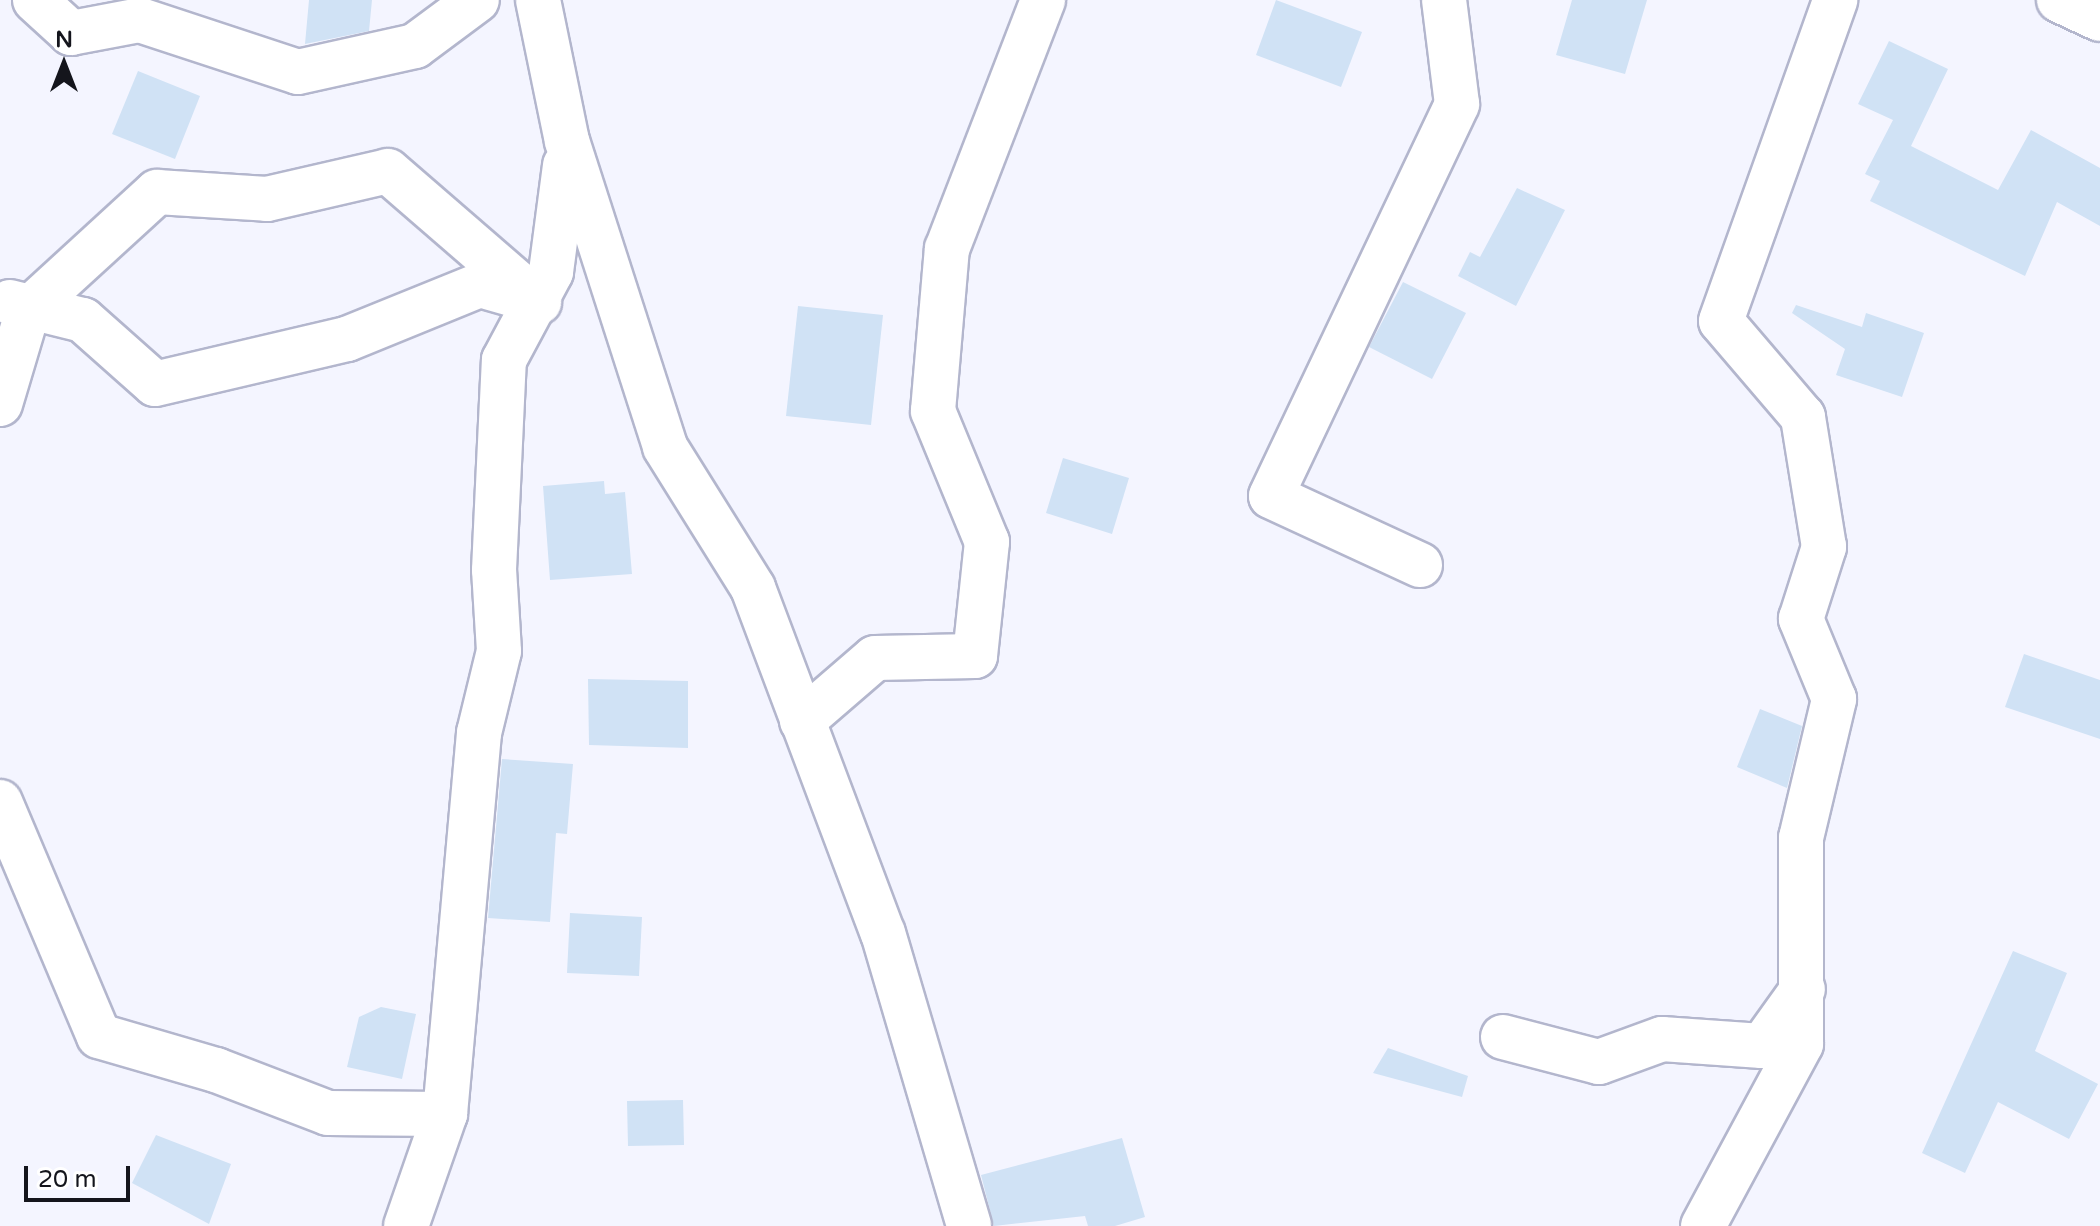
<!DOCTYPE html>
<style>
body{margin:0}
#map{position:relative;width:2100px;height:1226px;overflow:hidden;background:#f4f5ff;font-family:"Varela Round",sans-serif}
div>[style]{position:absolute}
.building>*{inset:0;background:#d0e2f5}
.roads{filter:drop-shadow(2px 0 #b3b6cd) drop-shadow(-2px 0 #b3b6cd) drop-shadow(0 2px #b3b6cd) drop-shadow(0 -2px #b3b6cd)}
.minor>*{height:44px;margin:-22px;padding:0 22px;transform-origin:22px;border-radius:22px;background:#fff}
span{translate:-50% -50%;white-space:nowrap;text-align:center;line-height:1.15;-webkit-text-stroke:8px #fff;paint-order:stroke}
.north{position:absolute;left:24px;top:24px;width:80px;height:80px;-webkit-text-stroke:6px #fff;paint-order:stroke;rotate:0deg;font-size:22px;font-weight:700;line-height:32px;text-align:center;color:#14151c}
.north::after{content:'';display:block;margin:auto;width:28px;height:36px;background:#14151c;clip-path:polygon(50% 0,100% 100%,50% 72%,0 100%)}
.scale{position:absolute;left:24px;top:1166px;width:106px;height:36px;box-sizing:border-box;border:4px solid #14151c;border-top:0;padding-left:10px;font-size:24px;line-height:28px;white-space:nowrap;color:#14151c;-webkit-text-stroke:6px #fff;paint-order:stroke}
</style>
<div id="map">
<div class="building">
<i style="clip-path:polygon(309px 0,372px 0,369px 31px,305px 44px)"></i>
<i style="clip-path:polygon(1276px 0,1362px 32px,1341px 87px,1256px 55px)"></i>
<i style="clip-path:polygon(1572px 0,1647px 0,1625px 74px,1556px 55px)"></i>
<i style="clip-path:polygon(1889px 41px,1948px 69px,1911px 146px,1998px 190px,2031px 130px,2100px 168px,2100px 226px,2057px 202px,2025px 276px,1870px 201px,1880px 181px,1865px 174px,1893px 120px,1858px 104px)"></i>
<i style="clip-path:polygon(138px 71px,200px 96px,175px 159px,112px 134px)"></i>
<i style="clip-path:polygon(1517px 188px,1565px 210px,1516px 306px,1458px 276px,1470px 252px,1480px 257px)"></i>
<i style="clip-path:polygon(1403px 282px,1466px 313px,1432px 379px,1369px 347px)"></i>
<i style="clip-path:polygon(1796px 305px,1862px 327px,1866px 313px,1924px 333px,1902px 397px,1836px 375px,1845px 349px,1792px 313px)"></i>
<i style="clip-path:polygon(798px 306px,883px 315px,871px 425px,786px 416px)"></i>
<i style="clip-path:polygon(1063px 458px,1129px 478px,1112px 534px,1046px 513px)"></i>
<i style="clip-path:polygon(604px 481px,605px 494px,625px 492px,632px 574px,550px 580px,543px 486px)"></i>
<i style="clip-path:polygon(2024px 654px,2100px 680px,2100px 739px,2005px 707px)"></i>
<i style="clip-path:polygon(588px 679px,688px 681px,688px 748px,589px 745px)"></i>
<i style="clip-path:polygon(1760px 709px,1802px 726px,1787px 788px,1737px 767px)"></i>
<i style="clip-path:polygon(502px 759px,573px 764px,567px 834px,556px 833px,550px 922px,488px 918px)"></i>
<i style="clip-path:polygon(570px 913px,642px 917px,639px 976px,567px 973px)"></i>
<i style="clip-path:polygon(2013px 951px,2067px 973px,2035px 1051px,2098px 1084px,2069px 1139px,1998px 1102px,1965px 1173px,1922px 1153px)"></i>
<i style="clip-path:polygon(381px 1007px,416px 1014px,402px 1079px,347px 1067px,359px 1017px)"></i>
<i style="clip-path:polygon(1388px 1048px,1468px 1076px,1462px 1097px,1373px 1073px)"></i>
<i style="clip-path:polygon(683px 1100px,684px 1145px,628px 1146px,627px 1101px)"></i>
<i style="clip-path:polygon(156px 1135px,231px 1164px,209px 1224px,132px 1183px)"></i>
<i style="clip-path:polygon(1122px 1138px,1145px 1217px,1115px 1226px,1088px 1226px,1085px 1216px,994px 1226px,981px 1175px)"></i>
</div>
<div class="roads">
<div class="minor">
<i style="left:35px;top:0;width:49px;rotate:42.5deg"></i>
<i style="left:71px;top:33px;width:70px;rotate:-10.7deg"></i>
<i style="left:140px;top:20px;width:166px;rotate:18.2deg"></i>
<i style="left:298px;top:72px;width:120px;rotate:-12.5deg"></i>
<i style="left:415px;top:46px;width:77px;rotate:-36.6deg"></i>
<i style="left:538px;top:0;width:144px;rotate:78.4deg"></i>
<i style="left:567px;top:141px;width:321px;rotate:72.2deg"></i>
<i style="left:665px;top:447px;width:166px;rotate:58deg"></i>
<i style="left:753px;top:588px;width:369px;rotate:69.4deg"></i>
<i style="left:883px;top:933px;width:305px;rotate:73.6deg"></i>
<i style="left:2059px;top:0;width:45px;rotate:24.9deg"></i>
<i style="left:10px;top:302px;width:75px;rotate:13.9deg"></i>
<i style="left:83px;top:320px;width:96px;rotate:41.6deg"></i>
<i style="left:155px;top:384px;width:197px;rotate:-13.2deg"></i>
<i style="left:347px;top:339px;width:144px;rotate:-22.1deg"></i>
<i style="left:480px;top:285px;width:54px;rotate:16.1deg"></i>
<i style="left:0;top:404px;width:98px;rotate:-73.4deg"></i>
<i style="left:28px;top:310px;width:175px;rotate:-42.5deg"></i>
<i style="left:157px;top:192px;width:110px;rotate:3.6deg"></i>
<i style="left:267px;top:199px;width:124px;rotate:-13deg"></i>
<i style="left:388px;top:171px;width:200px;rotate:40.9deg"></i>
<i style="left:1420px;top:565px;width:164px;rotate:-155.2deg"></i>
<i style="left:1271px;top:496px;width:434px;rotate:-64.6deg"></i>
<i style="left:1457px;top:104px;width:105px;rotate:-97.1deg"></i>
<i style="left:802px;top:721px;width:96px;rotate:-40.8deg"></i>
<i style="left:875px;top:658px;width:100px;rotate:-1.1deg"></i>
<i style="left:975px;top:656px;width:115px;rotate:-84deg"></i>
<i style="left:987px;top:542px;width:142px;rotate:-112.4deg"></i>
<i style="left:933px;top:411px;width:163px;rotate:-85.1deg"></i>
<i style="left:947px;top:249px;width:267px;rotate:-68.9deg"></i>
<i style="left:0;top:802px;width:254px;rotate:67.1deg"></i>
<i style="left:99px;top:1036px;width:122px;rotate:16.2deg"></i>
<i style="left:216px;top:1070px;width:120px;rotate:21deg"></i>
<i style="left:328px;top:1113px;width:117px;rotate:0.5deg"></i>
<i style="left:1503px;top:1037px;width:99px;rotate:14.6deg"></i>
<i style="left:1599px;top:1062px;width:67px;rotate:-20.1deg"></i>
<i style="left:1662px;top:1039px;width:100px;rotate:4deg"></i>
<i style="left:1762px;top:1046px;width:70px;rotate:-54.3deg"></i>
<i style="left:406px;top:1226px;width:119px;rotate:-70.8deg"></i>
<i style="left:445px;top:1114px;width:383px;rotate:-84.9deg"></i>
<i style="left:479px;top:733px;width:84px;rotate:-76.3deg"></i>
<i style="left:499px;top:651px;width:81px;rotate:-93.5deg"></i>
<i style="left:494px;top:570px;width:210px;rotate:-87.3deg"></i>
<i style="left:504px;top:360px;width:100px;rotate:-61.9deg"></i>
<i style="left:551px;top:272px;width:108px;rotate:-82.5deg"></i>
<i style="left:1703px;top:1226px;width:207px;rotate:-61.7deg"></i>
<i style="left:1801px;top:1044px;width:206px;rotate:-90deg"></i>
<i style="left:1801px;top:838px;width:143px;rotate:-76.6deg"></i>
<i style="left:1834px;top:699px;width:87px;rotate:-112.4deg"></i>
<i style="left:1801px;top:619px;width:76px;rotate:-72.3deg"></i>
<i style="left:1824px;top:547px;width:132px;rotate:-99.2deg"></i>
<i style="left:1803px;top:417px;width:126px;rotate:-130.5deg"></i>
<i style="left:1721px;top:321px;width:341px;rotate:-70.4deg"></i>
</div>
</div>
<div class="north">N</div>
<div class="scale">20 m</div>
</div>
